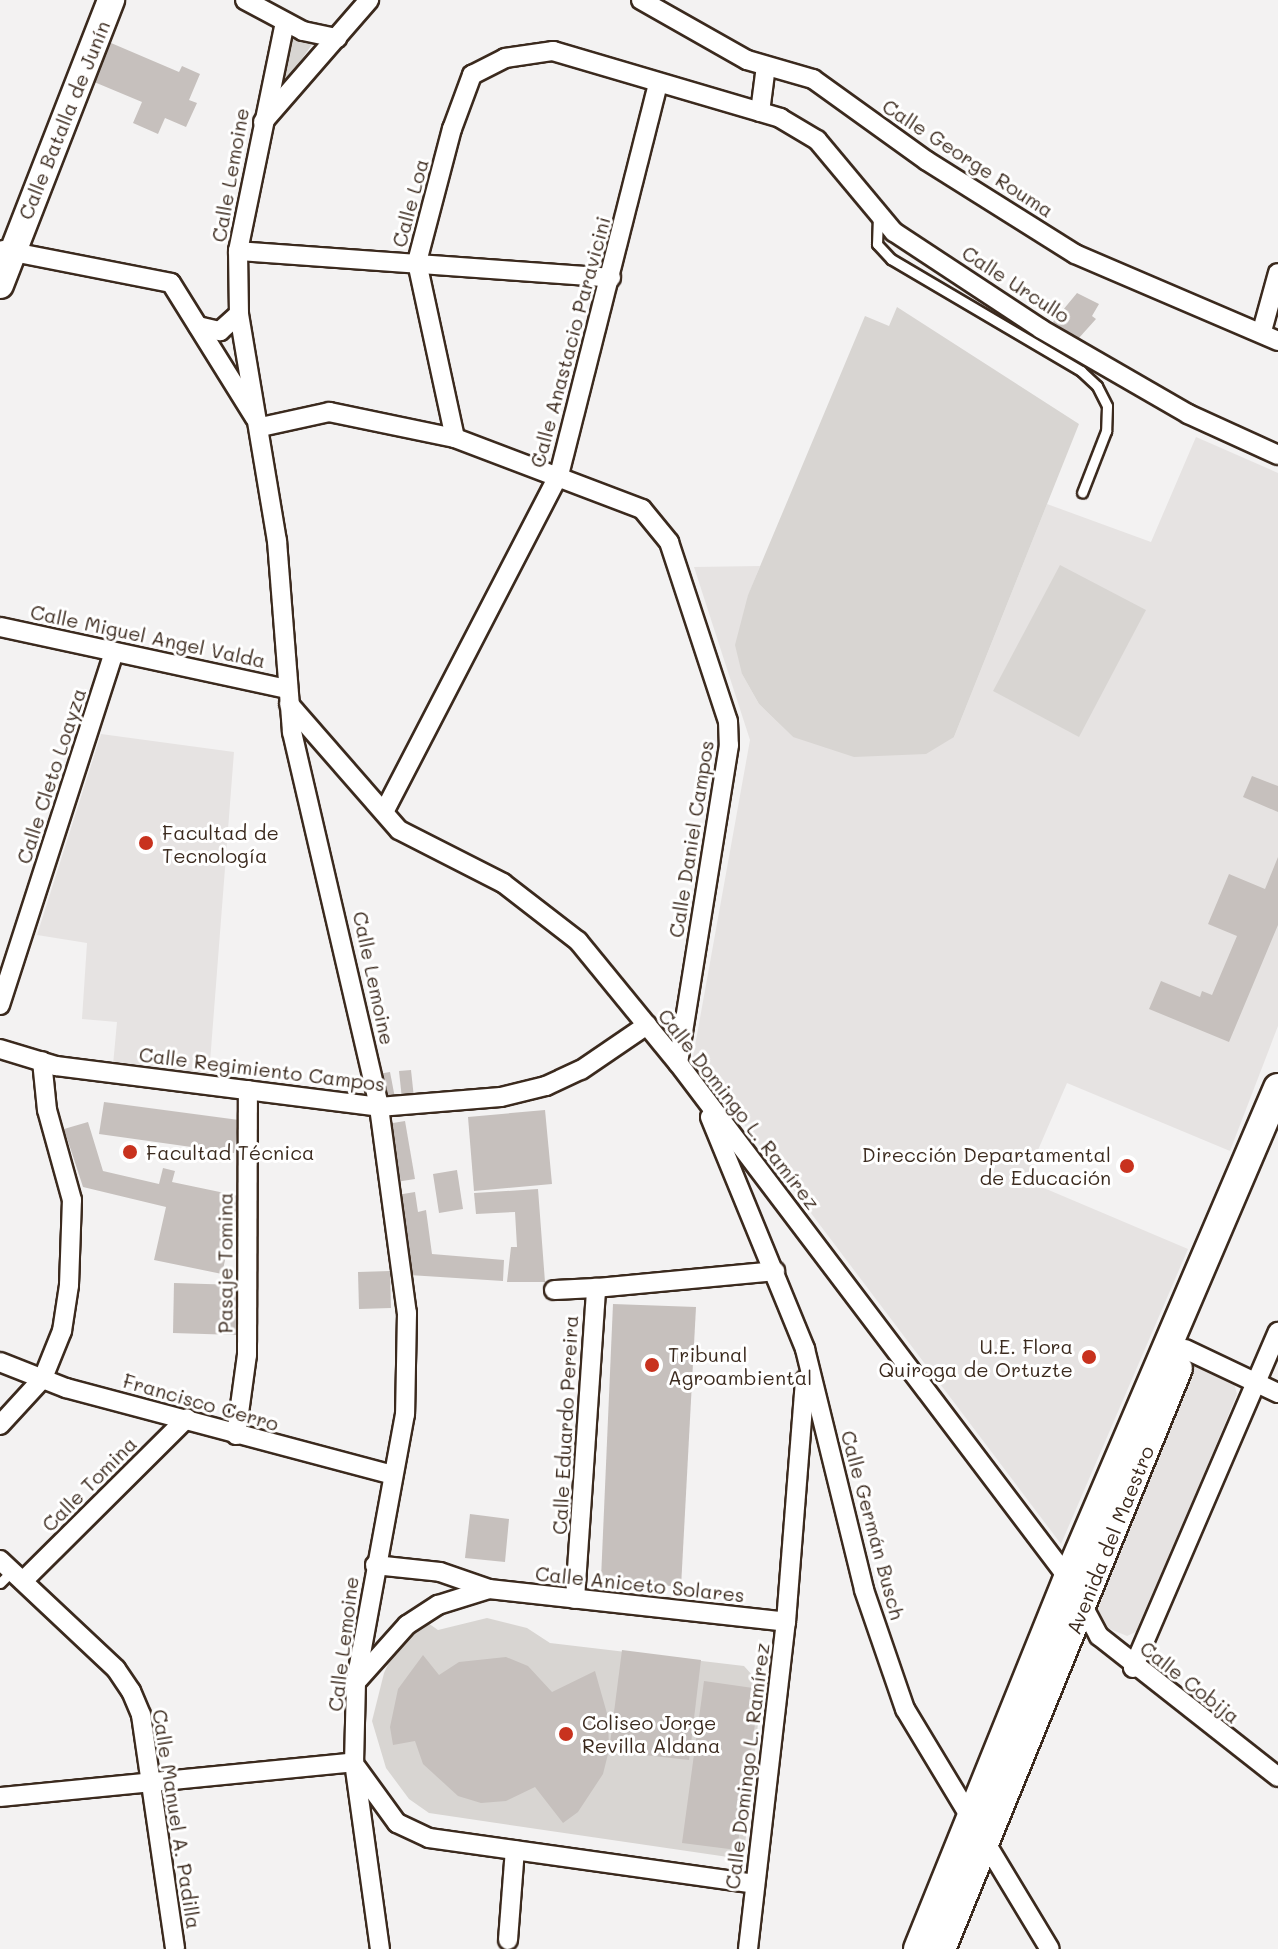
<!DOCTYPE html>
<meta charset="utf-8">
<style>
body{margin:0}
#map{position:relative;width:1278px;height:1949px;overflow:hidden;background:#f3f2f2;font-family:Mali,sans-serif}
div>[style]{position:absolute}
.built>*{inset:0;background:#e6e3e2}
.green>*{inset:0;background:#d8d5d2}
.building>*{inset:0;background:#c6c0bd}
.roads{filter:drop-shadow(2px 0 #3b2a1e) drop-shadow(-2px 0 #3b2a1e) drop-shadow(0 2px #3b2a1e) drop-shadow(0 -2px #3b2a1e)}
.service>*{height:9px;margin:-4.5px;padding:0 4.5px;transform-origin:4.5px;border-radius:4.5px;background:#fff}
.minor>*{height:18px;margin:-9px;padding:0 9px;transform-origin:9px;border-radius:9px;background:#fff}
.secondary>*{height:26px;margin:-13px;padding:0 13px;transform-origin:13px;border-radius:13px;background:#fff}
.primary>*{height:28px;margin:-14px;padding:0 14px;transform-origin:14px;border-radius:14px;background:#fff}
.dots>*{width:22px;height:22px;translate:-50% -50%;box-sizing:border-box;border:4px solid #fff;border-radius:50%}
span{translate:-50% -50%;white-space:nowrap;text-align:center;line-height:1.15;-webkit-text-stroke:6px #fff;paint-order:stroke}
.street-label{font-size:20px;color:#3b2a1e}
.poi-label{font-size:20px;color:#3b2a1e}
.left{translate:0 -50%;text-align:left}
.right{translate:-100% -50%;text-align:right}
</style>
<div id="map">
<div class="built">
<i style="clip-path:polygon(1196px 437px,1278px 473px,1278px 1026px,1230px 1151px,1067px 1083px,1025px 1180px,1188px 1249px,1061px 1544px,693px 1057px,750px 740px,694px 567px,760px 566px,748px 596px,742px 674px,759px 704px,793px 737px,954px 737px,1047px 504px,1151px 542px)"></i>
<i style="clip-path:polygon(101px 734px,234px 752px,209px 1075px,113px 1065px,117px 1022px,82px 1019px,87px 943px,37px 935px)"></i>
<i style="clip-path:polygon(1201px 1363px,1232px 1376px,1237px 1394px,1140px 1630px,1127px 1636px,1096px 1623px,1090px 1610px,1184px 1371px)"></i>
</div>
<div class="green">
<i style="clip-path:polygon(288px 33px,313px 43px,276px 96px)"></i>
<i style="clip-path:polygon(897px 307px,1079px 424px,954px 737px,926px 754px,854px 757px,793px 737px,759px 704px,742px 674px,735px 645px,748px 595px,865px 316px,889px 326px)"></i>
<i style="clip-path:polygon(1060px 565px,1146px 610px,1079px 737px,993px 691px)"></i>
<i style="clip-path:polygon(487px 1618px,527px 1628px,550px 1643px,744px 1666px,762px 1686px,745px 1845px,728px 1857px,429px 1813px,409px 1799px,386px 1768px,372px 1721px,384px 1673px,394px 1652px,428px 1623px,438px 1630px)"></i>
</div>
<div class="building">
<i style="clip-path:polygon(104px 40px,179px 72px,182px 66px,200px 74px,189px 100px,197px 103px,186px 127px,165px 118px,158px 134px,133px 123px,142px 102px,87px 79px)"></i>
<i style="clip-path:polygon(1077px 293px,1099px 304px,1092px 316px,1096px 319px,1078px 339px,1053px 322px)"></i>
<i style="clip-path:polygon(1252px 776px,1278px 786px,1278px 812px,1243px 797px)"></i>
<i style="clip-path:polygon(1278px 857px,1278px 925px,1229px 1042px,1149px 1009px,1161px 981px,1200px 997px,1202px 991px,1212px 995px,1237px 936px,1208px 924px,1229px 874px,1265px 889px)"></i>
<i style="clip-path:polygon(411px 1070px,414px 1098px,402px 1099px,399px 1071px)"></i>
<i style="clip-path:polygon(390px 1072px,395px 1098px,383px 1101px,378px 1074px)"></i>
<i style="clip-path:polygon(104px 1102px,239px 1120px,234px 1153px,99px 1134px)"></i>
<i style="clip-path:polygon(545px 1110px,552px 1184px,474px 1191px,468px 1117px)"></i>
<i style="clip-path:polygon(405px 1121px,415px 1179px,396px 1182px,387px 1124px)"></i>
<i style="clip-path:polygon(88px 1122px,103px 1171px,159px 1184px,163px 1168px,175px 1171px,172px 1182px,239px 1196px,222px 1274px,154px 1260px,166px 1207px,83px 1187px,64px 1129px)"></i>
<i style="clip-path:polygon(457px 1170px,463px 1209px,439px 1213px,433px 1174px)"></i>
<i style="clip-path:polygon(538px 1189px,545px 1282px,507px 1282px,511px 1247px,517px 1247px,515px 1212px,476px 1214px,474px 1193px)"></i>
<i style="clip-path:polygon(415px 1192px,418px 1212px,426px 1210px,432px 1254px,504px 1260px,503px 1281px,409px 1275px,397px 1195px)"></i>
<i style="clip-path:polygon(390px 1271px,391px 1308px,359px 1309px,358px 1272px)"></i>
<i style="clip-path:polygon(174px 1283px,238px 1285px,236px 1335px,173px 1333px)"></i>
<i style="clip-path:polygon(613px 1304px,696px 1307px,681px 1587px,601px 1579px)"></i>
<i style="clip-path:polygon(470px 1514px,509px 1519px,505px 1562px,465px 1558px)"></i>
<i style="clip-path:polygon(622px 1650px,701px 1660px,689px 1760px,609px 1751px)"></i>
<i style="clip-path:polygon(423px 1655px,439px 1675px,459px 1662px,506px 1657px,528px 1666px,552px 1692px,595px 1671px,608px 1717px,609px 1750px,603px 1774px,578px 1812px,563px 1823px,535px 1787px,506px 1801px,481px 1803px,458px 1796px,423px 1764px,415px 1741px,393px 1745px,390px 1727px,398px 1689px)"></i>
<i style="clip-path:polygon(704px 1681px,760px 1689px,737px 1850px,682px 1843px)"></i>
</div>
<div class="roads">
<div class="service">
<i style="left:878px;top:216px;width:28px;rotate:92deg"></i>
<i style="left:877px;top:244px;width:21px;rotate:47deg"></i>
<i style="left:891px;top:259px;width:221px;rotate:30.5deg"></i>
<i style="left:1081px;top:371px;width:22px;rotate:43deg"></i>
<i style="left:1097px;top:386px;width:22px;rotate:63deg"></i>
<i style="left:1107px;top:406px;width:25px;rotate:92deg"></i>
<i style="left:1106px;top:431px;width:66px;rotate:111.2deg"></i>
<i style="left:0;top:1583px;width:17px;rotate:-45deg"></i>
</div>
<div class="minor">
<i style="left:245px;top:0;width:66px;rotate:28.1deg"></i>
<i style="left:303px;top:31px;width:35px;rotate:12deg"></i>
<i style="left:641px;top:0;width:122px;rotate:29.5deg"></i>
<i style="left:747px;top:60px;width:69px;rotate:16.1deg"></i>
<i style="left:813px;top:79px;width:140px;rotate:35.7deg"></i>
<i style="left:927px;top:161px;width:175px;rotate:32.1deg"></i>
<i style="left:1075px;top:254px;width:221px;rotate:23.2deg"></i>
<i style="left:285px;top:22px;width:234px;rotate:101.6deg"></i>
<i style="left:238px;top:251px;width:63px;rotate:89.1deg"></i>
<i style="left:239px;top:314px;width:230px;rotate:80.5deg"></i>
<i style="left:277px;top:541px;width:192px;rotate:85.5deg"></i>
<i style="left:292px;top:732px;width:385px;rotate:76.9deg"></i>
<i style="left:379px;top:1107px;width:208px;rotate:82.3deg"></i>
<i style="left:407px;top:1313px;width:101px;rotate:91.1deg"></i>
<i style="left:405px;top:1414px;width:272px;rotate:100.4deg"></i>
<i style="left:356px;top:1682px;width:80px;rotate:91.4deg"></i>
<i style="left:354px;top:1762px;width:189px;rotate:82.1deg"></i>
<i style="left:760px;top:112px;width:46px;rotate:-82.6deg"></i>
<i style="left:263px;top:122px;width:162px;rotate:-49deg"></i>
<i style="left:3px;top:250px;width:171px;rotate:11.1deg"></i>
<i style="left:171px;top:283px;width:159px;rotate:58.1deg"></i>
<i style="left:238px;top:251px;width:374px;rotate:4.1deg"></i>
<i style="left:198px;top:326px;width:23px;rotate:13deg"></i>
<i style="left:220px;top:331px;width:25px;rotate:-42deg"></i>
<i style="left:1262px;top:331px;width:60px;rotate:-74.6deg"></i>
<i style="left:261px;top:427px;width:70px;rotate:-12.4deg"></i>
<i style="left:329px;top:412px;width:129px;rotate:11.7deg"></i>
<i style="left:455px;top:438px;width:200px;rotate:20.8deg"></i>
<i style="left:642px;top:509px;width:43px;rotate:50.7deg"></i>
<i style="left:669px;top:542px;width:188px;rotate:71.8deg"></i>
<i style="left:728px;top:721px;width:24px;rotate:88deg"></i>
<i style="left:729px;top:745px;width:322px;rotate:99.1deg"></i>
<i style="left:455px;top:438px;width:180px;rotate:-102.2deg"></i>
<i style="left:417px;top:262px;width:138px;rotate:-75.3deg"></i>
<i style="left:452px;top:129px;width:58px;rotate:-69.7deg"></i>
<i style="left:472px;top:75px;width:37px;rotate:-27deg"></i>
<i style="left:505px;top:58px;width:49px;rotate:-8.3deg"></i>
<i style="left:553px;top:51px;width:237px;rotate:16.4deg"></i>
<i style="left:780px;top:118px;width:43px;rotate:30.7deg"></i>
<i style="left:817px;top:140px;width:120px;rotate:50.1deg"></i>
<i style="left:894px;top:232px;width:176px;rotate:33.4deg"></i>
<i style="left:1041px;top:329px;width:170px;rotate:30deg"></i>
<i style="left:1188px;top:414px;width:99px;rotate:24.5deg"></i>
<i style="left:0;top:627px;width:294px;rotate:12.2deg"></i>
<i style="left:289px;top:704px;width:167px;rotate:48.9deg"></i>
<i style="left:399px;top:830px;width:117px;rotate:27deg"></i>
<i style="left:503px;top:883px;width:95px;rotate:37.7deg"></i>
<i style="left:578px;top:941px;width:158px;rotate:50.7deg"></i>
<i style="left:678px;top:1063px;width:646px;rotate:52.86deg"></i>
<i style="left:1068px;top:1578px;width:66px;rotate:61.9deg"></i>
<i style="left:1099px;top:1636px;width:228px;rotate:38.2deg"></i>
<i style="left:384px;top:812px;width:380px;rotate:-62.6deg"></i>
<i style="left:559px;top:475px;width:403px;rotate:-75.8deg"></i>
<i style="left:0;top:1005px;width:371px;rotate:-72.1deg"></i>
<i style="left:0;top:1049px;width:59px;rotate:16.9deg"></i>
<i style="left:56px;top:1066px;width:326px;rotate:7.2deg"></i>
<i style="left:379px;top:1107px;width:122px;rotate:-4.7deg"></i>
<i style="left:501px;top:1097px;width:46px;rotate:-13.7deg"></i>
<i style="left:546px;top:1086px;width:38px;rotate:-25deg"></i>
<i style="left:581px;top:1070px;width:80px;rotate:-34.3deg"></i>
<i style="left:710px;top:1117px;width:251px;rotate:67.7deg"></i>
<i style="left:805px;top:1349px;width:248px;rotate:76.2deg"></i>
<i style="left:864px;top:1590px;width:126px;rotate:71deg"></i>
<i style="left:905px;top:1709px;width:280px;rotate:58.9deg"></i>
<i style="left:554px;top:1290px;width:42px;rotate:-2.7deg"></i>
<i style="left:1185px;top:1349px;width:103px;rotate:25.3deg"></i>
<i style="left:0;top:1362px;width:71px;rotate:21.5deg"></i>
<i style="left:66px;top:1388px;width:337px;rotate:14.9deg"></i>
<i style="left:0;top:1425px;width:64px;rotate:-47.5deg"></i>
<i style="left:43px;top:1378px;width:51px;rotate:-68deg"></i>
<i style="left:62px;top:1331px;width:47px;rotate:-81.3deg"></i>
<i style="left:69px;top:1285px;width:85px;rotate:-88deg"></i>
<i style="left:72px;top:1200px;width:93px;rotate:-105.5deg"></i>
<i style="left:47px;top:1110px;width:49px;rotate:-95.8deg"></i>
<i style="left:236px;top:1435px;width:81px;rotate:-82.2deg"></i>
<i style="left:247px;top:1355px;width:265px;rotate:-89.8deg"></i>
<i style="left:0;top:1560px;width:159px;rotate:43.2deg"></i>
<i style="left:116px;top:1669px;width:27px;rotate:56deg"></i>
<i style="left:131px;top:1691px;width:26px;rotate:67deg"></i>
<i style="left:141px;top:1715px;width:236px;rotate:81.7deg"></i>
<i style="left:375px;top:1565px;width:65px;rotate:6.1deg"></i>
<i style="left:440px;top:1572px;width:52px;rotate:19.1deg"></i>
<i style="left:489px;top:1589px;width:299px;rotate:6.3deg"></i>
<i style="left:23px;top:1581px;width:231px;rotate:-44.8deg"></i>
<i style="left:575px;top:1599px;width:312px;rotate:-86.1deg"></i>
<i style="left:596px;top:1288px;width:180px;rotate:-5.4deg"></i>
<i style="left:1133px;top:1668px;width:366px;rotate:-66.7deg"></i>
<i style="left:357px;top:1681px;width:75px;rotate:-48.2deg"></i>
<i style="left:407px;top:1625px;width:37px;rotate:-33deg"></i>
<i style="left:438px;top:1605px;width:53px;rotate:-17.4deg"></i>
<i style="left:357px;top:1768px;width:68px;rotate:54deg"></i>
<i style="left:397px;top:1823px;width:35px;rotate:25deg"></i>
<i style="left:429px;top:1838px;width:329px;rotate:8deg"></i>
<i style="left:0;top:1797px;width:356px;rotate:-5.6deg"></i>
<i style="left:508px;top:1940px;width:90px;rotate:-85.6deg"></i>
<i style="left:748px;top:1949px;width:329px;rotate:-83.4deg"></i>
<i style="left:786px;top:1622px;width:243px;rotate:-85.5deg"></i>
</div>
<div class="secondary">
<i style="left:0;top:285px;width:306px;rotate:-68.7deg"></i>
</div>
<div class="primary">
<i style="left:918px;top:1949px;width:400px;rotate:-68deg"></i>
<i style="left:1068px;top:1578px;width:533px;rotate:-66.8deg"></i>
<i style="left:941px;top:1949px;width:627px;rotate:-67.81deg"></i>
</div>
</div>
<div class="dots">
<i style="left:146px;top:843px;background:#c8321e"></i>
<i style="left:130px;top:1152px;background:#c8321e"></i>
<i style="left:1127px;top:1166px;background:#c8321e"></i>
<i style="left:1089px;top:1357px;background:#c8321e"></i>
<i style="left:652px;top:1365px;background:#c8321e"></i>
<i style="left:566px;top:1734px;background:#c8321e"></i>
</div>
<div class="street-label">
<span style="left:64px;top:120px;rotate:-68deg">Calle Batalla de Junín</span>
<span style="left:968px;top:158px;rotate:33deg">Calle George Rouma</span>
<span style="left:230px;top:175px;rotate:-80deg">Calle Lemoine</span>
<span style="left:410px;top:203px;rotate:-75deg">Calle Loa</span>
<span style="left:1016px;top:284px;rotate:33deg">Calle Urcullo</span>
<span style="left:570px;top:342px;rotate:-75deg">Calle Anastacio Paravicini</span>
<span style="left:148px;top:636px;rotate:12deg">Calle Miguel Angel Valda</span>
<span style="left:51px;top:776px;rotate:-72deg">Calle Cleto Loayza</span>
<span style="left:691px;top:839px;rotate:-81deg">Calle Daniel Campos</span>
<span style="left:374px;top:978px;rotate:78deg">Calle Lemoine</span>
<span style="left:262px;top:1069px;rotate:7deg">Calle Regimiento Campos</span>
<span style="left:739px;top:1109px;rotate:52deg">Calle Domingo L. Ramírez</span>
<span style="left:225px;top:1263px;rotate:-90deg">Pasaje Tomina</span>
<span style="left:201px;top:1402px;rotate:16deg">Francisco Cerro</span>
<span style="left:565px;top:1425px;rotate:-87deg">Calle Eduardo Pereira</span>
<span style="left:89px;top:1484px;rotate:-45deg">Calle Tomina</span>
<span style="left:873px;top:1525px;rotate:75deg">Calle Germán Busch</span>
<span style="left:1110px;top:1540px;rotate:-68deg">Avenida del Maestro</span>
<span style="left:640px;top:1584px;rotate:6deg">Calle Aniceto Solares</span>
<span style="left:343px;top:1644px;rotate:-83deg">Calle Lemoine</span>
<span style="left:1190px;top:1682px;rotate:38deg">Calle Cobija</span>
<span style="left:747px;top:1766px;rotate:-83deg">Calle Domingo L. Ramírez</span>
<span style="left:177px;top:1819px;rotate:81deg">Calle Manuel A. Padilla</span>
</div>
<div class="poi-label">
<span class="left" style="left:162px;top:844px">Facultad de<br>Tecnología</span>
<span class="left" style="left:146px;top:1152px">Facultad Técnica</span>
<span class="right" style="left:1111px;top:1166px">Dirección Departamental<br>de Educación</span>
<span class="right" style="left:1073px;top:1358px">U.E. Flora<br>Quiroga de Ortuzte</span>
<span class="left" style="left:668px;top:1366px">Tribunal<br>Agroambiental</span>
<span class="left" style="left:582px;top:1734px">Coliseo Jorge<br>Revilla Aldana</span>
</div>
</div>
